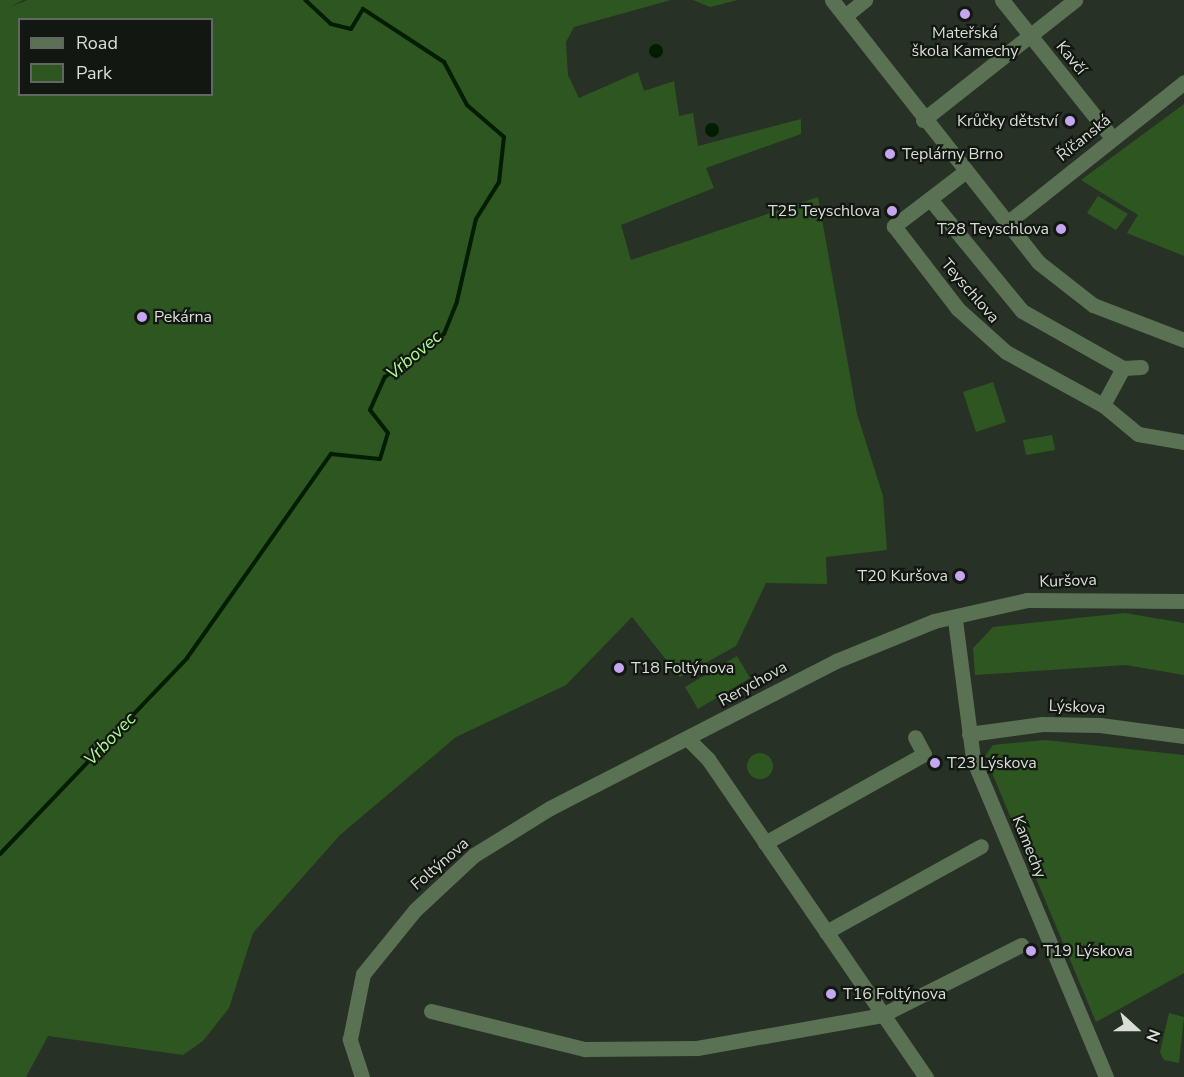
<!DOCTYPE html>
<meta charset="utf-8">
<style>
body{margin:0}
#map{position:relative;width:1184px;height:1077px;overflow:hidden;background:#283125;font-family:"Nunito Sans",sans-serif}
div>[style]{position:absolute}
.green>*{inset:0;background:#2e5621}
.round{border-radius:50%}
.water>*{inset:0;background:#021d00}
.stream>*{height:4px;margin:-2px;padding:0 2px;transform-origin:2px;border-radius:2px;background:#021d00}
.minor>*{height:15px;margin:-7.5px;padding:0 7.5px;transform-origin:7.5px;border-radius:7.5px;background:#5a7253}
.dots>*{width:16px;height:16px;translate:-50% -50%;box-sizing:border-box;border:3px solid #131712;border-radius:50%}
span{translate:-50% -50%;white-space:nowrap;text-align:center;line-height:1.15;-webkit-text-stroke:4.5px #131712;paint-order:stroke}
.poi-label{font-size:16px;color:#d9dfd7}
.right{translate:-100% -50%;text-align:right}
.left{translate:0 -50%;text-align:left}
.street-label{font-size:16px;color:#d9dfd7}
.water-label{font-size:18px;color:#abf893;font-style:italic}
.legend{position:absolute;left:18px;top:18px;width:195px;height:78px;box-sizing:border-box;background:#131712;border:2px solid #626761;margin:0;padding:8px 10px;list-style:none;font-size:18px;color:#d9dfd7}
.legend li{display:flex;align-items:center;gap:12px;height:30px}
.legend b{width:30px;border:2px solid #626761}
.north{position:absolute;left:1106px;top:999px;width:60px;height:60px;-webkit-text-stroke:4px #131712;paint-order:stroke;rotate:111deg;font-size:16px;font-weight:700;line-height:24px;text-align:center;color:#d9dfd7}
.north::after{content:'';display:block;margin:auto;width:21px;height:27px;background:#d9dfd7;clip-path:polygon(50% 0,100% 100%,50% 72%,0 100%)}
</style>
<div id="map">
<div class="green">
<i style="clip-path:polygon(evenodd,0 0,23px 0,10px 7px,27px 0,671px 0,574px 27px,566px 42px,568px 75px,579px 98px,638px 72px,644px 91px,674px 81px,679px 116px,693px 113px,698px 146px,801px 119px,801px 134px,706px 168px,714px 188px,621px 225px,631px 260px,818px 197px,857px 414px,883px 496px,887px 550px,826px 557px,827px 584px,766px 583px,736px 646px,680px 677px,632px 617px,566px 685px,456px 737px,340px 835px,253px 933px,229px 1008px,203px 1041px,183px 1055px,48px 1036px,26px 1077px,0 1077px,0 0,20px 20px,212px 20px,212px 94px,20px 94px,20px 20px)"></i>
<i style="clip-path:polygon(693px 0,738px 0,710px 7px)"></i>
<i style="clip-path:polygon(1184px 104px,1184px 256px,1127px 233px,1138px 215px,1081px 180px)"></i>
<i style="clip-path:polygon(1098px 196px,1128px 214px,1116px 230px,1087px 213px)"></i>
<i style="clip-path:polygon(993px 382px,1006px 422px,976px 432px,963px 392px)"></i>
<i style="clip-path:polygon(1052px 435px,1055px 450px,1026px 455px,1023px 440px)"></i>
<i style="clip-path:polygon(1125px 613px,1184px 623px,1184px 675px,1126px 665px,975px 675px,973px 648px,993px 627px)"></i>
<i style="clip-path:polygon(737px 656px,750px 678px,698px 709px,685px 687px)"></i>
<i style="clip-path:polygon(1045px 740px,1184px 755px,1184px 973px,1096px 1022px,985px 756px,993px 745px)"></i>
<i class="round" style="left:747px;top:753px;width:26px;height:26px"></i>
<i style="clip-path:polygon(1169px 1013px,1184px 1017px,1179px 1063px,1164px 1060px,1160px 1052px)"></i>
</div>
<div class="water">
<i class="round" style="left:649px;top:44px;width:14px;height:14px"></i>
<i class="round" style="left:705px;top:123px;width:14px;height:14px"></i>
</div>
<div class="stream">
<i style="left:0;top:854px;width:271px;rotate:-46.3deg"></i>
<i style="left:187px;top:658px;width:250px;rotate:-54.8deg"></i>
<i style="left:331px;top:454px;width:49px;rotate:5.8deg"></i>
<i style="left:380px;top:459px;width:27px;rotate:-73deg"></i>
<i style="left:388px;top:433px;width:29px;rotate:-128deg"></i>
<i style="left:370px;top:410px;width:36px;rotate:-66deg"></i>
<i style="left:385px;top:377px;width:73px;rotate:-36.1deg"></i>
<i style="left:444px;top:334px;width:35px;rotate:-68deg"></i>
<i style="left:457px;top:301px;width:84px;rotate:-77deg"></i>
<i style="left:476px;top:219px;width:44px;rotate:-58.1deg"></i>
<i style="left:499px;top:182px;width:45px;rotate:-83.7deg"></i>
<i style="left:504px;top:137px;width:49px;rotate:-139.1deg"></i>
<i style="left:467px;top:105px;width:49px;rotate:-118.1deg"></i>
<i style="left:444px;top:62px;width:97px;rotate:-146.8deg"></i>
<i style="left:363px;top:9px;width:23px;rotate:121deg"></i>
<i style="left:351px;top:29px;width:21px;rotate:-166deg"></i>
<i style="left:331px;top:24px;width:35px;rotate:-137deg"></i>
</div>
<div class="minor">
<i style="left:832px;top:0;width:333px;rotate:51.8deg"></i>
<i style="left:1038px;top:262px;width:70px;rotate:38deg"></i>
<i style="left:1093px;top:305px;width:97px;rotate:21deg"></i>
<i style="left:1002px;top:0;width:176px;rotate:51.4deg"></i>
<i style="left:845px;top:16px;width:26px;rotate:-39deg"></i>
<i style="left:923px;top:120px;width:194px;rotate:-38.3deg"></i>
<i style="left:966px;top:171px;width:91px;rotate:142.6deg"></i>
<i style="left:894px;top:226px;width:105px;rotate:52.4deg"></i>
<i style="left:958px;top:309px;width:64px;rotate:41.9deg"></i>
<i style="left:1006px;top:352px;width:111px;rotate:28.7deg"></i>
<i style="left:1103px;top:405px;width:45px;rotate:39.6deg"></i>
<i style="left:1138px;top:434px;width:47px;rotate:9.9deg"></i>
<i style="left:930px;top:199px;width:145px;rotate:50.6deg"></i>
<i style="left:1022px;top:311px;width:116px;rotate:29.4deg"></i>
<i style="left:1123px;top:368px;width:42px;rotate:118.4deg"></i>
<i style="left:1007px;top:223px;width:226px;rotate:-38.5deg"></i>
<i style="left:1123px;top:368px;width:18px;rotate:-3deg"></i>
<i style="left:955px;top:620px;width:140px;rotate:82.6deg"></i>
<i style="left:973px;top:759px;width:345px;rotate:67.3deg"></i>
<i style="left:969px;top:734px;width:74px;rotate:-7.8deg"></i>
<i style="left:1042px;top:724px;width:58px;rotate:1deg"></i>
<i style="left:1100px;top:725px;width:85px;rotate:7.5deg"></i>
<i style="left:689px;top:740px;width:27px;rotate:45deg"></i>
<i style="left:708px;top:759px;width:386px;rotate:55.6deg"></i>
<i style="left:765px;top:843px;width:182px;rotate:-29.2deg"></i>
<i style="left:924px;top:754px;width:19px;rotate:-118deg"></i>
<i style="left:826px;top:932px;width:177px;rotate:-29deg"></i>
<i style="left:431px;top:1011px;width:159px;rotate:13.9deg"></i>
<i style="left:585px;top:1049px;width:112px;rotate:-0.5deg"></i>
<i style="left:697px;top:1048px;width:188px;rotate:-10.1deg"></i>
<i style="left:882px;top:1015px;width:156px;rotate:-26.7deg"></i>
<i style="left:362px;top:1077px;width:40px;rotate:-108deg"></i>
<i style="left:350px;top:1039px;width:66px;rotate:-78.7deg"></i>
<i style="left:363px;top:974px;width:82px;rotate:-50.9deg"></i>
<i style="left:415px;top:910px;width:81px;rotate:-43deg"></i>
<i style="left:474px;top:855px;width:89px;rotate:-31.7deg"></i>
<i style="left:550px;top:808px;width:322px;rotate:-27.2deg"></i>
<i style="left:836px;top:661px;width:106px;rotate:-22.2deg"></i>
<i style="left:934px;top:621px;width:95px;rotate:-12.7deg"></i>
<i style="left:1027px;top:600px;width:157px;rotate:0.4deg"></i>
</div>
<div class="dots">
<i style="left:965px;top:14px;background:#c6a6f0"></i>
<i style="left:1070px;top:121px;background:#c6a6f0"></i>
<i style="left:890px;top:154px;background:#c6a6f0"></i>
<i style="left:892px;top:211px;background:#c6a6f0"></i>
<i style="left:1061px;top:229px;background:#c6a6f0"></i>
<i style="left:142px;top:317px;background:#c6a6f0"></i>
<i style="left:960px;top:576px;background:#c6a6f0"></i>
<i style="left:619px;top:668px;background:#c6a6f0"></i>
<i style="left:935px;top:763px;background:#c6a6f0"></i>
<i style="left:1031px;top:951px;background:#c6a6f0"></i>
<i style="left:831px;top:994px;background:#c6a6f0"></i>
</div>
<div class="poi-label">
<span style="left:965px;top:42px">Mateřská<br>škola Kamechy</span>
<span class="right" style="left:1058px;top:121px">Krůčky dětství</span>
<span class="left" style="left:902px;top:154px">Teplárny Brno</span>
<span class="right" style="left:880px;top:211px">T25 Teyschlova</span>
<span class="right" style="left:1049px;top:229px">T28 Teyschlova</span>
<span class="left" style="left:154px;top:317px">Pekárna</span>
<span class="right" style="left:948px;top:576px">T20 Kuršova</span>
<span class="left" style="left:631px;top:668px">T18 Foltýnova</span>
<span class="left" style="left:947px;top:763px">T23 Lýskova</span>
<span class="left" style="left:1043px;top:951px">T19 Lýskova</span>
<span class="left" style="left:843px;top:994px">T16 Foltýnova</span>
</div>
<div class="street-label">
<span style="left:1071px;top:58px;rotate:51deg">Kavčí</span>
<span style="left:1084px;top:138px;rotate:-39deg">Říčanská</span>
<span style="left:970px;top:291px;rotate:49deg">Teyschlova</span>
<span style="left:1068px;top:581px;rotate:-2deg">Kuršova</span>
<span style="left:753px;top:684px;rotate:-29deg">Rerychova</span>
<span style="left:1077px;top:707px;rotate:2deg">Lýskova</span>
<span style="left:1029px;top:847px;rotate:68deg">Kamechy</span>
<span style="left:440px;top:864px;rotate:-41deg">Foltýnova</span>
</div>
<div class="water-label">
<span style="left:414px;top:355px;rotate:-40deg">Vrbovec</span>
<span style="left:110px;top:739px;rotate:-46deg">Vrbovec</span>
</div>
<ul class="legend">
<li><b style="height:8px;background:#5a7253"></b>Road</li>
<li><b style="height:16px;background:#2e5621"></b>Park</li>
</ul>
<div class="north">N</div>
</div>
